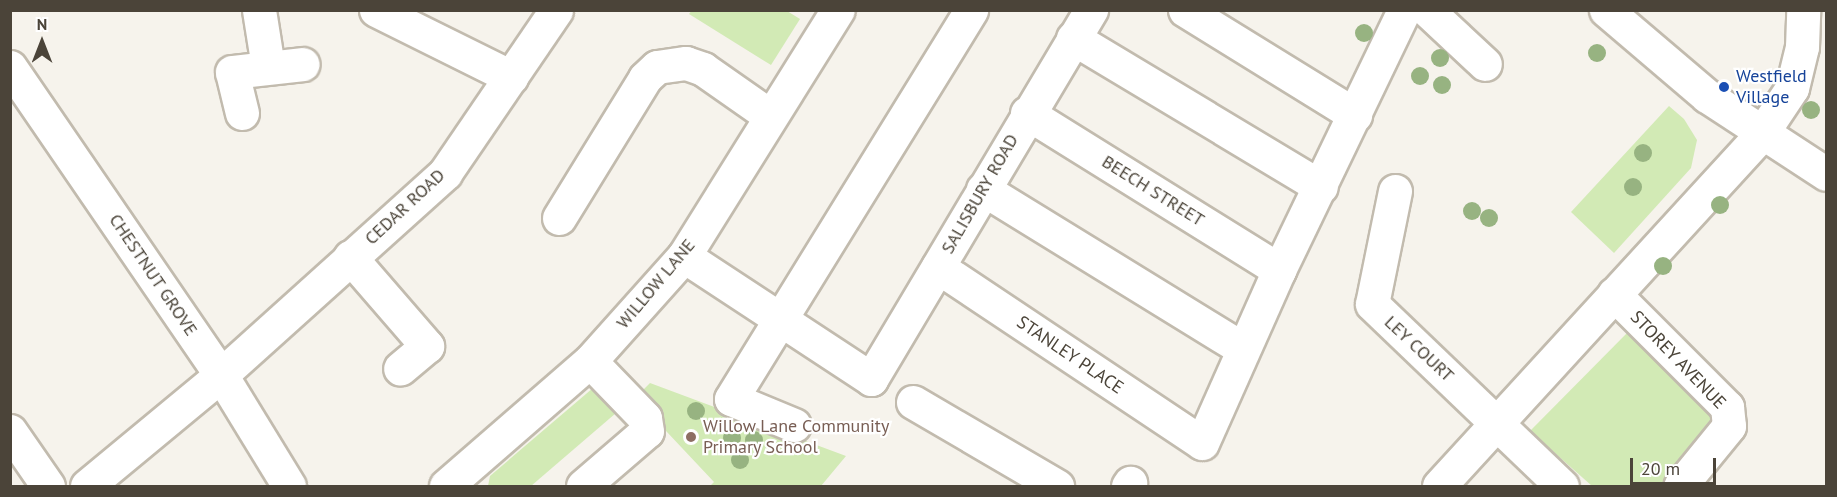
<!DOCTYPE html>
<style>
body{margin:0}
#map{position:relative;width:1837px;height:497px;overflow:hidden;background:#f6f3ec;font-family:"PT Sans",sans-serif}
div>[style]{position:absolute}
.green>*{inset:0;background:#d2eab5}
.roads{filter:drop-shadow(2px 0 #c2bbae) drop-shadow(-2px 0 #c2bbae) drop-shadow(0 2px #c2bbae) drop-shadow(0 -2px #c2bbae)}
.minor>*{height:33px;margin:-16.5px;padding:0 16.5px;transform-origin:16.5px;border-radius:16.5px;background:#fff}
.trees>*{width:18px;height:18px;margin:-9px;border-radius:50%;background:#97b381}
.dots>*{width:16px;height:16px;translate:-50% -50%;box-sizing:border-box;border:3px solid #fff;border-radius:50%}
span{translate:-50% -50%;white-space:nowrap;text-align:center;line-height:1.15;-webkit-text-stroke:4.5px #fff;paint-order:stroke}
.transit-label{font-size:18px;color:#164399}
.left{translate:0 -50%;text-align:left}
.street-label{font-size:18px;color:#4b4439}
.education-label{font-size:18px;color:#785e54}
.frame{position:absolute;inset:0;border:12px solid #4b4439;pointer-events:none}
.north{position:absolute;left:12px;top:12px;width:60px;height:60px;-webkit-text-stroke:4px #fff;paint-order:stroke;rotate:0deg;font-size:16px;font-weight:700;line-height:24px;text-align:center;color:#4b4439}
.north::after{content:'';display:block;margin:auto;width:21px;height:27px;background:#4b4439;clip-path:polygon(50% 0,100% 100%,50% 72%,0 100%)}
.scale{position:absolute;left:1630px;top:458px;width:86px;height:27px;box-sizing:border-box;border:3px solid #4b4439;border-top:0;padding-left:8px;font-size:18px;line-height:21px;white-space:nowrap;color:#4b4439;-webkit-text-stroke:4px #fff;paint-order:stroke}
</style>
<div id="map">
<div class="green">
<i style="clip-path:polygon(692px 10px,787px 11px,800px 19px,771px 65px,689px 14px)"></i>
<i style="clip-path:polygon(1669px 106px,1684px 119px,1697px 140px,1691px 168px,1614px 253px,1571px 212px)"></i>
<i style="clip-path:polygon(1629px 331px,1714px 409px,1717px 425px,1667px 486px,1592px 486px,1530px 431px)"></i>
<i style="clip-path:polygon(650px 383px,846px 456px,821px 486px,710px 486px,714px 482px,635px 398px)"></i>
<i style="clip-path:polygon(593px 388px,600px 388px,623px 407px,531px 486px,488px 486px,490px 476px)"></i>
</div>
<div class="roads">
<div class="minor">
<i style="left:259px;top:10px;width:58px;rotate:81deg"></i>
<i style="left:376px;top:10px;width:151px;rotate:26.4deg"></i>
<i style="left:1185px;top:10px;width:200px;rotate:31.7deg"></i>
<i style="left:1427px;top:10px;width:79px;rotate:43deg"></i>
<i style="left:1606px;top:10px;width:133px;rotate:40.4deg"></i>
<i style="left:1707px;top:96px;width:142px;rotate:33.2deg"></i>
<i style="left:1073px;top:38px;width:289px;rotate:31deg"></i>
<i style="left:10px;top:67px;width:373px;rotate:55.6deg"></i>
<i style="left:221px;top:375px;width:130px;rotate:58.5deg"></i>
<i style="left:242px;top:113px;width:42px;rotate:-103.7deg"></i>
<i style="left:232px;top:72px;width:71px;rotate:-6.4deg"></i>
<i style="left:1027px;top:113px;width:297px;rotate:31.9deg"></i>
<i style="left:983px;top:189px;width:305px;rotate:31.6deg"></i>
<i style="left:1395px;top:191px;width:115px;rotate:101.5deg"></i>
<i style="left:1372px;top:304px;width:263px;rotate:43.8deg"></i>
<i style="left:559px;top:218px;width:164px;rotate:-58.4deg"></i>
<i style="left:645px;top:78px;width:16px;rotate:-43deg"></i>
<i style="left:657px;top:67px;width:29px;rotate:-8deg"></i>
<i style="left:686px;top:63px;width:18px;rotate:19deg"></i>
<i style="left:703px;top:69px;width:82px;rotate:35deg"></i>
<i style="left:684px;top:256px;width:224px;rotate:33.3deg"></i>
<i style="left:871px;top:379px;width:430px;rotate:-59.2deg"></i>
<i style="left:350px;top:257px;width:118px;rotate:49.1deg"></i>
<i style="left:427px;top:346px;width:35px;rotate:140deg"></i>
<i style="left:938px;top:267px;width:317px;rotate:33.7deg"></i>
<i style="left:1202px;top:443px;width:189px;rotate:-66deg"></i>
<i style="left:1279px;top:270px;width:288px;rotate:-64.3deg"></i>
<i style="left:1614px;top:294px;width:160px;rotate:45deg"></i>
<i style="left:1727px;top:407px;width:19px;rotate:84deg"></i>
<i style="left:1729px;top:426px;width:77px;rotate:129.2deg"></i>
<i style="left:913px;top:402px;width:167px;rotate:30.3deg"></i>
<i style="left:794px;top:425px;width:68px;rotate:-157.6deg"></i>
<i style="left:731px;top:399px;width:457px;rotate:-58.3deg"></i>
<i style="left:10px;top:431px;width:67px;rotate:55.4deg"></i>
<i style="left:87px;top:486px;width:174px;rotate:-39.6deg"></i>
<i style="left:221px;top:375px;width:302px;rotate:-42deg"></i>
<i style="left:445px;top:173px;width:197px;rotate:-55.7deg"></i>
<i style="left:446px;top:486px;width:191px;rotate:-41deg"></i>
<i style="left:590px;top:361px;width:141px;rotate:-48.2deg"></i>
<i style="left:684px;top:256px;width:290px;rotate:-58deg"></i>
<i style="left:583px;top:486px;width:84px;rotate:-40.7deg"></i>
<i style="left:647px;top:431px;width:13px;rotate:-99deg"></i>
<i style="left:645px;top:418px;width:79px;rotate:-134deg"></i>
<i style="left:1128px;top:486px;width:4px;rotate:-56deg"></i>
<i style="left:1439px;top:486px;width:478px;rotate:-47.5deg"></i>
<i style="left:1762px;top:133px;width:54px;rotate:-56.3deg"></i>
<i style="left:1792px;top:88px;width:42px;rotate:-76.3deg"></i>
<i style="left:1802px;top:47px;width:37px;rotate:-88deg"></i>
</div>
</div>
<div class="trees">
<i style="left:1364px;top:33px"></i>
<i style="left:1597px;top:53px"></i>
<i style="left:1440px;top:58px"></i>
<i style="left:1420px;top:76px"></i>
<i style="left:1442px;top:85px"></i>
<i style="left:1811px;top:110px"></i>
<i style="left:1643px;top:153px"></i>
<i style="left:1633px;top:187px"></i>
<i style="left:1720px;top:205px"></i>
<i style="left:1472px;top:211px"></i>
<i style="left:1489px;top:218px"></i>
<i style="left:1663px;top:266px"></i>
<i style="left:696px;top:411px"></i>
<i style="left:732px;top:438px"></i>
<i style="left:754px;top:440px"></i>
<i style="left:740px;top:460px"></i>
</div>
<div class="dots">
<i style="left:1724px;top:87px;background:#1a4fb4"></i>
<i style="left:691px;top:437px;background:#8d6e63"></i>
</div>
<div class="transit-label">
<span class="left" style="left:1736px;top:87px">Westfield<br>Village</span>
</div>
<div class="street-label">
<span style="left:1153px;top:191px;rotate:32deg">BEECH STREET</span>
<span style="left:980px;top:194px;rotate:-60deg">SALISBURY ROAD</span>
<span style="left:405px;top:207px;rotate:-43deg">CEDAR ROAD</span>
<span style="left:153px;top:275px;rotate:56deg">CHESTNUT GROVE</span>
<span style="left:656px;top:284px;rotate:-50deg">WILLOW LANE</span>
<span style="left:1419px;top:349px;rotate:43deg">LEY COURT</span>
<span style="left:1070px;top:355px;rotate:34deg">STANLEY PLACE</span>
<span style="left:1678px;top:360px;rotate:46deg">STOREY AVENUE</span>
</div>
<div class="education-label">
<span class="left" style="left:703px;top:437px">Willow Lane Community<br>Primary School</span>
</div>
<div class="frame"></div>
<div class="north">N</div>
<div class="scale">20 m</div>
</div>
